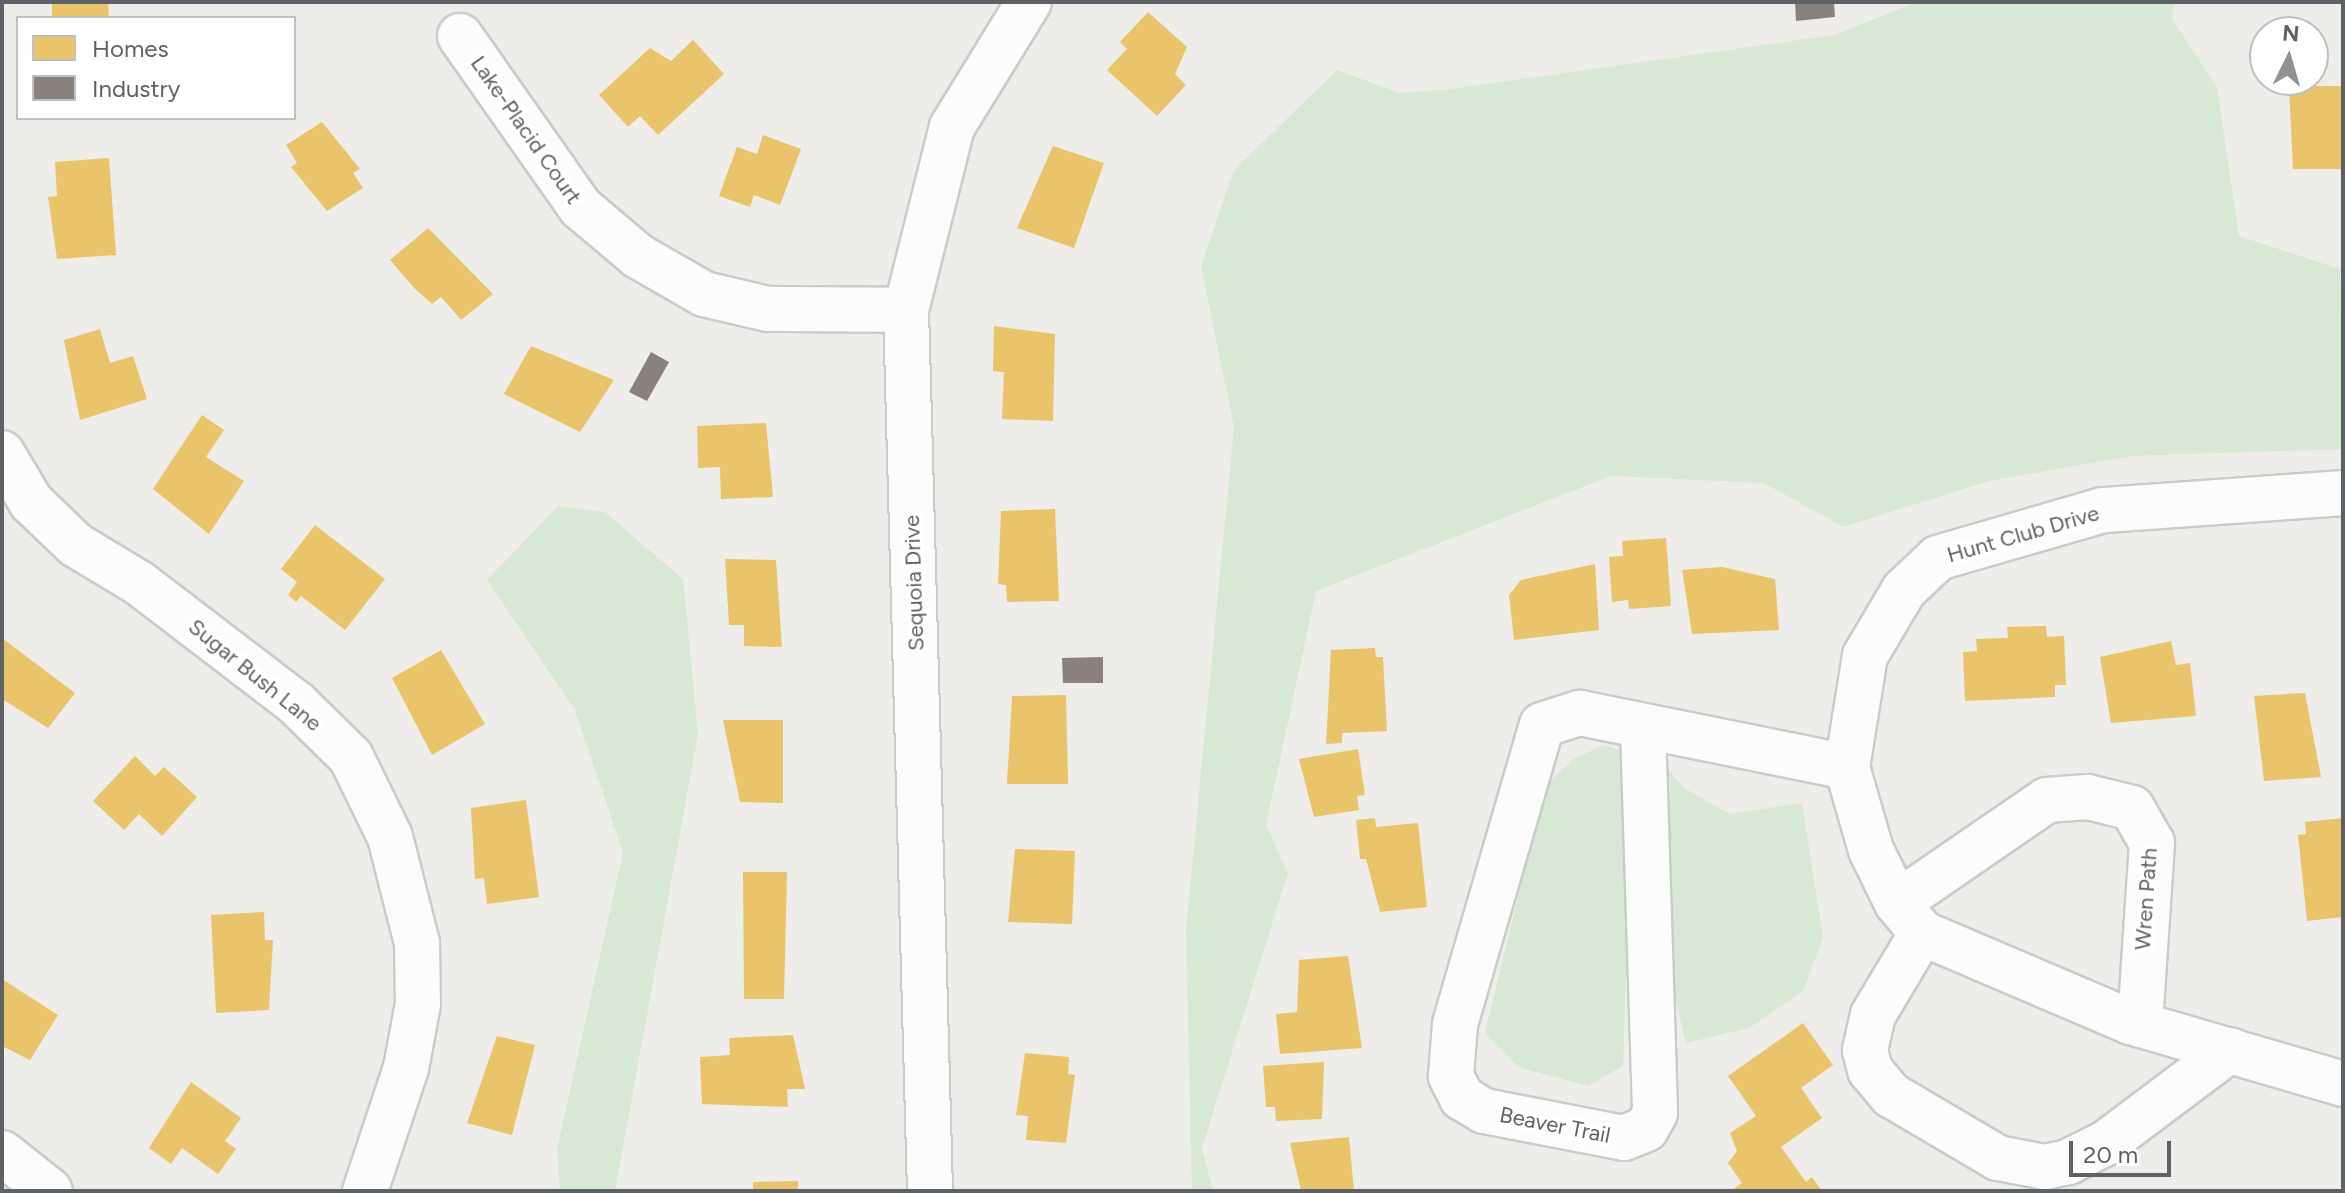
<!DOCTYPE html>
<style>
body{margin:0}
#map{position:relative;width:2345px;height:1193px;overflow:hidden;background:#eeede9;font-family:Figtree,sans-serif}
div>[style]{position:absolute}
.green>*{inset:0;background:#d7e9d5}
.homes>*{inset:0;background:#e9c46a}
.industry>*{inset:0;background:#8a817c}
.roads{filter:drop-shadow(2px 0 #cacbcb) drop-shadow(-2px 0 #cacbcb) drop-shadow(0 2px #cacbcb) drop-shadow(0 -2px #cacbcb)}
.minor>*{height:44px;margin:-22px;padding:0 22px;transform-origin:22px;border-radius:22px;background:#fcfcfc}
span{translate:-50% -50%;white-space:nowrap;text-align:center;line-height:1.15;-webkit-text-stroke:8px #fff;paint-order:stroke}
.street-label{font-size:22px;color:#5e6266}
.frame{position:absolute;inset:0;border:4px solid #5e6266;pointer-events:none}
.legend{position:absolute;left:16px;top:16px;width:280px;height:104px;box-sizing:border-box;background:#fff;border:2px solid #bfc0c2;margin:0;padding:10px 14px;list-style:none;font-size:24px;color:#5e6266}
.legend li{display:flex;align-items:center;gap:16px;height:40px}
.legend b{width:40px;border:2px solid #bfc0c2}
.north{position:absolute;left:2249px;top:16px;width:80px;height:80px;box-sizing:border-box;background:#fff;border:2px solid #bfc0c2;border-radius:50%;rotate:5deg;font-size:22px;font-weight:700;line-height:32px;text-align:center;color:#5e6266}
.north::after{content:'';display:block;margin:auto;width:28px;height:36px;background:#909394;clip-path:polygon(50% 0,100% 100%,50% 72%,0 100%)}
.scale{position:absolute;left:2069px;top:1141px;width:102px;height:36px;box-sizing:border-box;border:4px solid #5e6266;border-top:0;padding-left:10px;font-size:24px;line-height:28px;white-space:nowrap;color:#5e6266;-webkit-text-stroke:6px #fff;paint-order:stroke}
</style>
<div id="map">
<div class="green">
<i style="clip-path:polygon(1917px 2px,2174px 2px,2172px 19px,2217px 87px,2239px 236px,2340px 269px,2343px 449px,2131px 456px,1989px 481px,1843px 527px,1764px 483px,1611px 476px,1316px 591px,1266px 825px,1288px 873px,1202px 1148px,1213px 1191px,1192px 1191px,1186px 930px,1234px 427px,1201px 266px,1234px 170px,1337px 70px,1400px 93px,1451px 89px,1834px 35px)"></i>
<i style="clip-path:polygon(558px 506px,605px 512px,683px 579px,698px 734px,615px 1191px,560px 1191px,557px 1149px,623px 853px,575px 710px,487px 580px)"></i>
<i style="clip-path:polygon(1604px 745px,1666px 767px,1684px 788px,1730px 814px,1802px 803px,1823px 938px,1803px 991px,1749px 1028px,1686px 1043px,1667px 965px,1626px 971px,1623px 1066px,1588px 1086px,1518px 1067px,1485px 1033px,1545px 786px,1575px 758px)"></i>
</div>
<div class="homes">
<i style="clip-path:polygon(52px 2px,108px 2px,109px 18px,52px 18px)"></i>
<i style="clip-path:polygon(1148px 12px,1187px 47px,1175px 74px,1186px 85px,1157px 116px,1107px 70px,1127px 49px,1120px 42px)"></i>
<i style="clip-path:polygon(693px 40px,724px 74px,658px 135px,640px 116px,628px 127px,599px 95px,650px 48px,671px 61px)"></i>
<i style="clip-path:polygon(2289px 86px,2341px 86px,2341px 169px,2293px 169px)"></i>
<i style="clip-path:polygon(322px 122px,360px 169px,353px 173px,363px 188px,327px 211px,291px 167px,297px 163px,286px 145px)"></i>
<i style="clip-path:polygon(763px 135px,801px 149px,780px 205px,754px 195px,750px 207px,719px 196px,737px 147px,757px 154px)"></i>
<i style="clip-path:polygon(1053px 146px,1104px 163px,1074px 248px,1017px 228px)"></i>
<i style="clip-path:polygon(109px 158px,116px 255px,57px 259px,48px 197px,57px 196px,55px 162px)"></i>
<i style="clip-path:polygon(428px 228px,493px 294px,461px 320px,441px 297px,432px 304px,414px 288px,390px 260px)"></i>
<i style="clip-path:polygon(994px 326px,1055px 334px,1053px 421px,1002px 419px,1004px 372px,993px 371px)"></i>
<i style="clip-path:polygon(100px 329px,110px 363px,133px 356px,147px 399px,80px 420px,64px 340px)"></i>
<i style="clip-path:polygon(531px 346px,614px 380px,580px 432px,504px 394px)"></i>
<i style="clip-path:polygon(202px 415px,224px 430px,206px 457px,244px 481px,209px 534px,153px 489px)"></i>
<i style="clip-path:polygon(766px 423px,773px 497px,721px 499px,720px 467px,698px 468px,697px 426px)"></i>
<i style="clip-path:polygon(1055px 509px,1059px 601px,1007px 602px,1006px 585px,998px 584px,1001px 511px)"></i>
<i style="clip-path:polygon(315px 525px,385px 579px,345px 630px,301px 596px,296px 602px,288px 595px,297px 582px,281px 569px)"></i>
<i style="clip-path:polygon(1666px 538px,1671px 606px,1629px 609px,1628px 600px,1612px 602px,1609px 557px,1623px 556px,1622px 541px)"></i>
<i style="clip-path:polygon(725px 559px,776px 560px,782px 647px,744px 646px,744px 625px,729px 625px)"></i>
<i style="clip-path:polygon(1595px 564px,1599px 630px,1514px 640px,1509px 595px,1521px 580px)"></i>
<i style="clip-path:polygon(1722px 567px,1775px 579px,1779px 630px,1692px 634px,1682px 570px)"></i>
<i style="clip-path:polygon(2046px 626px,2047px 637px,2064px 636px,2066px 685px,2055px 685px,2055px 697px,1965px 701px,1963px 652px,1977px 651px,1976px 639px,2008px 638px,2007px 627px)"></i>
<i style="clip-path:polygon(2px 638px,75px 693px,48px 728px,2px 699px)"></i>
<i style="clip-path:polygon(2171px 641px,2176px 665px,2190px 663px,2196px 716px,2111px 723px,2100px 657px)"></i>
<i style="clip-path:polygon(1375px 648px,1376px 657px,1383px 657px,1387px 731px,1342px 733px,1342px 743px,1326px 744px,1331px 650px)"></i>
<i style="clip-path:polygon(441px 650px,485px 724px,432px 755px,392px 678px)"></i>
<i style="clip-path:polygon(2305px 693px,2321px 777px,2264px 781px,2254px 696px)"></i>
<i style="clip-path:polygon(1066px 695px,1068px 784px,1007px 784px,1012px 696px)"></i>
<i style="clip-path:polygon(723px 720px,783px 720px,783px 803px,740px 802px)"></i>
<i style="clip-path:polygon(1358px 749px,1365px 795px,1357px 796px,1359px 810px,1314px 817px,1299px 759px)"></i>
<i style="clip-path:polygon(135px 756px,155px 776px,164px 767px,197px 797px,162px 836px,139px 814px,124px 830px,93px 801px)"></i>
<i style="clip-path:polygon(526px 800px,539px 897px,487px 904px,484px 878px,475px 879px,471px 808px)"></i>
<i style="clip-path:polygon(1375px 818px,1376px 827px,1418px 823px,1427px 907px,1380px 912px,1366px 859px,1360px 859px,1356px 820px)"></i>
<i style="clip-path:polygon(2343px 818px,2343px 917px,2307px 921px,2298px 835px,2306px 834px,2305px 822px)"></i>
<i style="clip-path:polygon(1015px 849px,1075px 851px,1072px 924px,1008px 922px)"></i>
<i style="clip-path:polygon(743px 872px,787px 872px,784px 999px,744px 999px)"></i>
<i style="clip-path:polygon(264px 912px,265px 940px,273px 940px,269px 1010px,216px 1013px,211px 915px)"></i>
<i style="clip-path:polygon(1348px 956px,1362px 1048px,1280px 1054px,1276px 1014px,1297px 1012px,1299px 960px)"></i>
<i style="clip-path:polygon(2px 979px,58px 1015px,30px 1060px,2px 1046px)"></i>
<i style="clip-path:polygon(1803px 1023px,1833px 1065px,1801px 1088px,1822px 1118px,1781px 1147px,1806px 1182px,1812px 1177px,1822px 1191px,1731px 1191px,1742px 1183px,1728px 1163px,1737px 1151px,1730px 1133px,1756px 1116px,1728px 1076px)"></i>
<i style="clip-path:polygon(793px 1035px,805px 1089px,787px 1089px,788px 1107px,702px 1104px,700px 1057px,730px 1055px,729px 1038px)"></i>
<i style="clip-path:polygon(497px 1036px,535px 1045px,512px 1135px,467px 1123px)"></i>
<i style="clip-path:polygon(1025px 1053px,1069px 1057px,1068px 1074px,1075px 1075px,1066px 1143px,1026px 1140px,1028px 1116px,1016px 1115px)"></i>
<i style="clip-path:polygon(1324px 1062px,1322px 1119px,1276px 1121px,1275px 1107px,1266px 1107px,1263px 1066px)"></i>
<i style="clip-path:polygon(191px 1082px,241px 1118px,225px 1141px,236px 1149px,218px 1174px,182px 1148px,171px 1164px,149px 1148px)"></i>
<i style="clip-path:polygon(1349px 1137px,1354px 1191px,1301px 1191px,1290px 1143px)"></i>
<i style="clip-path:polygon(798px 1181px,798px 1191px,753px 1191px,753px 1182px)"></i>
</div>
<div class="industry">
<i style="clip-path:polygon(1795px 2px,1834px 2px,1835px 17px,1796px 21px)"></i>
<i style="clip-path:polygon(651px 352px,669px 362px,647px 401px,629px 392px)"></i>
<i style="clip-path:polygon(1103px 657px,1103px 683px,1063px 683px,1062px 658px)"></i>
</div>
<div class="roads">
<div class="minor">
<i style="left:460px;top:36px;width:209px;rotate:54.9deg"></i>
<i style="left:580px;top:207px;width:76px;rotate:40.2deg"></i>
<i style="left:638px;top:256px;width:76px;rotate:29.9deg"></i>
<i style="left:704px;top:294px;width:66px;rotate:13.2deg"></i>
<i style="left:768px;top:309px;width:138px;rotate:0.4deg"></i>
<i style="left:2px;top:453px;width:57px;rotate:59.4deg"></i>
<i style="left:31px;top:502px;width:62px;rotate:43.7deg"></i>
<i style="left:76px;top:545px;width:74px;rotate:31.1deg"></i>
<i style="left:139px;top:583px;width:198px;rotate:37.4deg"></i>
<i style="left:296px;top:703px;width:77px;rotate:44.5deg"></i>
<i style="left:351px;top:757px;width:89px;rotate:64deg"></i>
<i style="left:390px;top:837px;width:109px;rotate:75.7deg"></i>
<i style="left:417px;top:943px;width:61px;rotate:89.1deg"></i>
<i style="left:418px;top:1004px;width:65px;rotate:100.6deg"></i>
<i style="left:406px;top:1068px;width:130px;rotate:108.4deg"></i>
<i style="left:2343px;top:493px;width:241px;rotate:175.9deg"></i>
<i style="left:2103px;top:510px;width:172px;rotate:163.8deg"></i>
<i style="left:1938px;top:558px;width:47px;rotate:136.7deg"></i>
<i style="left:1904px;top:590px;width:77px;rotate:120.6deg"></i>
<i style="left:1865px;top:656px;width:112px;rotate:99.2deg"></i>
<i style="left:1847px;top:767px;width:86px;rotate:73.9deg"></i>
<i style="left:1871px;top:850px;width:59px;rotate:63.9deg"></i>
<i style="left:1897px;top:903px;width:39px;rotate:50deg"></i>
<i style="left:1922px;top:933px;width:227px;rotate:23.1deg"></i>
<i style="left:2131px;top:1022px;width:221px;rotate:16.3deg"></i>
<i style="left:1643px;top:728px;width:385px;rotate:88.2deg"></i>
<i style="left:1655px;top:1113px;width:18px;rotate:119deg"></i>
<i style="left:1646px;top:1129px;width:24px;rotate:158deg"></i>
<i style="left:1624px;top:1138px;width:143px;rotate:-169.1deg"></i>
<i style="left:1484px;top:1111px;width:26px;rotate:-149deg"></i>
<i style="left:1462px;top:1098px;width:25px;rotate:-117deg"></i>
<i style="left:1451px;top:1076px;width:52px;rotate:-85.6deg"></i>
<i style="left:1455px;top:1024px;width:311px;rotate:-73.8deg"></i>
<i style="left:1542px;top:725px;width:40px;rotate:-18deg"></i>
<i style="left:1580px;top:713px;width:272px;rotate:11.4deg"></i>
<i style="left:1897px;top:903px;width:182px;rotate:-34.5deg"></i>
<i style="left:2047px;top:800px;width:41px;rotate:-4.2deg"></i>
<i style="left:2088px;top:797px;width:45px;rotate:14deg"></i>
<i style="left:2132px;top:808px;width:40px;rotate:60.3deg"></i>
<i style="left:2152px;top:843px;width:182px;rotate:93.8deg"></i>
<i style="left:1922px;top:933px;width:96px;rotate:120.9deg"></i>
<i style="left:1873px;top:1015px;width:36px;rotate:103deg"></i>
<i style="left:1865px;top:1050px;width:21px;rotate:76deg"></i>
<i style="left:1870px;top:1070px;width:33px;rotate:50deg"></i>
<i style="left:1891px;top:1095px;width:124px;rotate:30.5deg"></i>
<i style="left:1998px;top:1158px;width:48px;rotate:10.8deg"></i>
<i style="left:2045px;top:1167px;width:24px;rotate:-12deg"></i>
<i style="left:2068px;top:1162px;width:42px;rotate:-26.6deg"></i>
<i style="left:2106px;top:1143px;width:155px;rotate:-36.9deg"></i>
<i style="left:2px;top:1153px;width:61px;rotate:38.4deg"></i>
<i style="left:930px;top:1191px;width:881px;rotate:-91.56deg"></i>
<i style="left:906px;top:310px;width:189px;rotate:-75.9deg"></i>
<i style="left:952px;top:127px;width:147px;rotate:-58.4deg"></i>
</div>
</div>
<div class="street-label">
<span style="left:526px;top:130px;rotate:55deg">Lake-Placid Court</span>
<span style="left:2023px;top:534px;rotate:-16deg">Hunt Club Drive</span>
<span style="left:914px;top:583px;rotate:-92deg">Sequoia Drive</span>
<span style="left:255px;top:675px;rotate:39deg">Sugar Bush Lane</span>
<span style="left:2146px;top:899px;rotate:-86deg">Wren Path</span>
<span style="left:1555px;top:1125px;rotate:11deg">Beaver Trail</span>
</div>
<div class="frame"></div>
<ul class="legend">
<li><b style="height:22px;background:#e9c46a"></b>Homes</li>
<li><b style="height:22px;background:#8a817c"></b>Industry</li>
</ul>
<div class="north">N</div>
<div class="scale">20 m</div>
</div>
